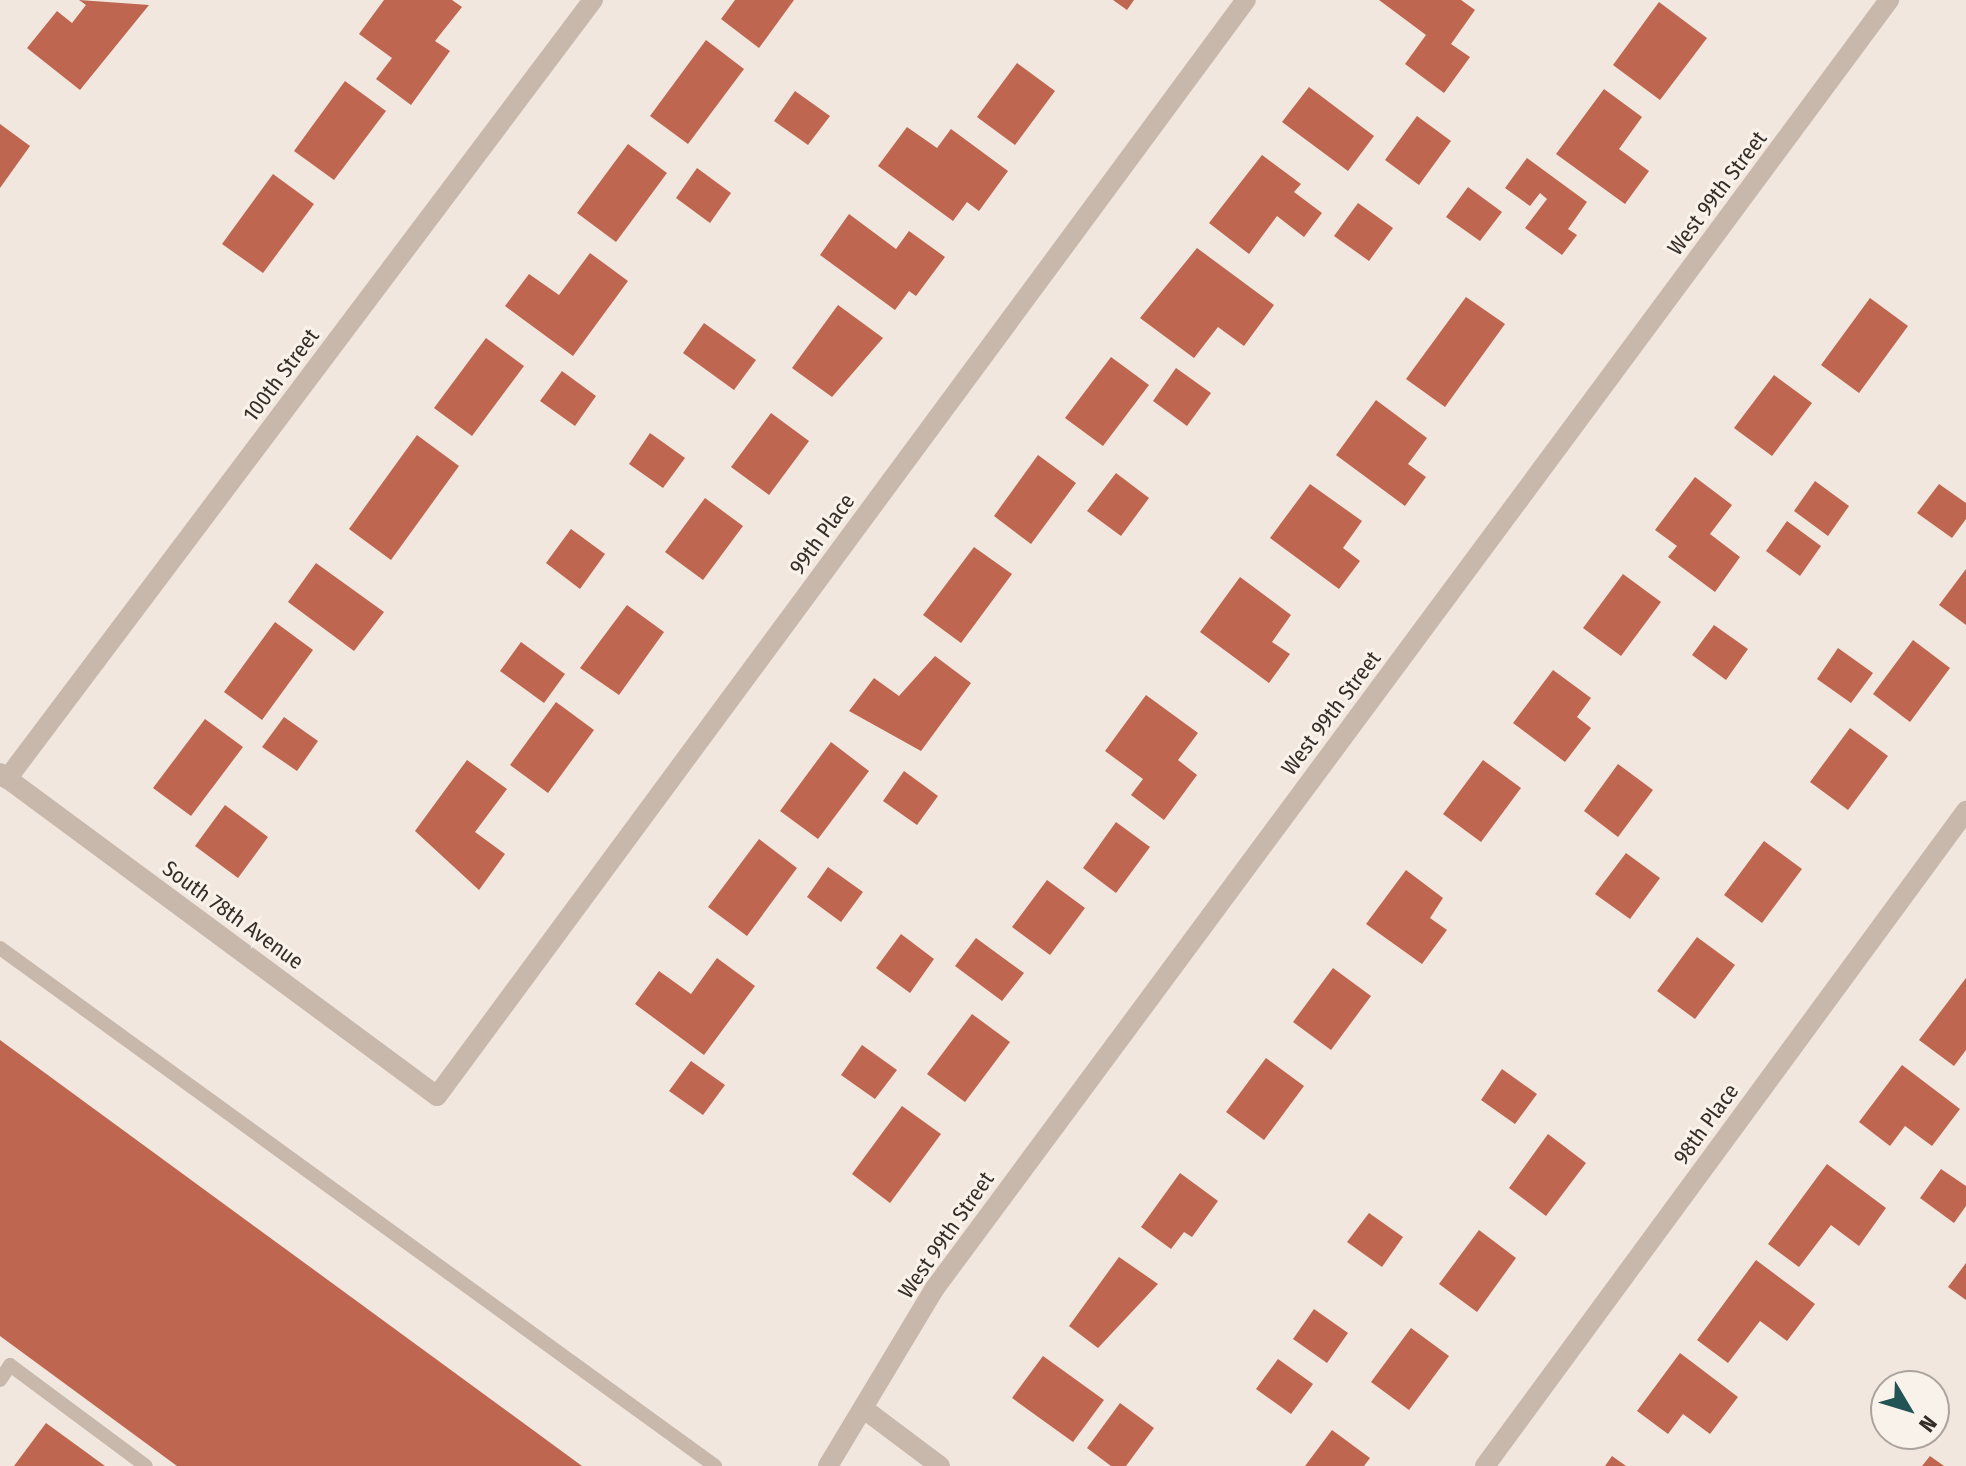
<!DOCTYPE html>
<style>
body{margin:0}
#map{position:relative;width:1966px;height:1466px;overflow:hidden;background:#f1e7de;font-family:"Fira Sans Condensed",sans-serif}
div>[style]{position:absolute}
.building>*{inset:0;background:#be664f}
.lane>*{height:14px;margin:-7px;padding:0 7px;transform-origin:7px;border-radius:7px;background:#c8b7ab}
.street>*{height:20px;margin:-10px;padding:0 10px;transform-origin:10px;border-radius:10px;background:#c8b7ab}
span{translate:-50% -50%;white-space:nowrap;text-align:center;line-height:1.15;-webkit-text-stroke:6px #f9f2ea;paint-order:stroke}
.street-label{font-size:22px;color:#362d29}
.north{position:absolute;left:1870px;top:1370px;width:80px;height:80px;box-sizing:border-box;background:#f9f2ea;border:2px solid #aba39d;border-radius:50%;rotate:128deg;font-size:22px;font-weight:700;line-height:32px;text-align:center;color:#362d29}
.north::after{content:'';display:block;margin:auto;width:28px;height:36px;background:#225355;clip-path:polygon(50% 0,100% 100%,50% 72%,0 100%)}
</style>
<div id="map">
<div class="building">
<i style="clip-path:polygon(79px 0,149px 5px,80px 90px,27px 48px,57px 11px,72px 23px,86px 5px)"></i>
<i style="clip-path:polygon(384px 0,452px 0,462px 7px,435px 41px,450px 51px,411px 105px,376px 79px,392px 58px,359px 34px)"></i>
<i style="clip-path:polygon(735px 0,794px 0,759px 48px,721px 19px)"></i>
<i style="clip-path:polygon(1113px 0,1134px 0,1127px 10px)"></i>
<i style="clip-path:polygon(1379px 0,1461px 0,1475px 10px,1451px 44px,1470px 57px,1444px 93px,1405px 64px,1426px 35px)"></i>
<i style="clip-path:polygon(1659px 2px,1707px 38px,1660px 100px,1613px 65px)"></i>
<i style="clip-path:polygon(706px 40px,744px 69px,688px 144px,650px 116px)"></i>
<i style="clip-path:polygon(1017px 63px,1055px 91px,1015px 145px,977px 117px)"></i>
<i style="clip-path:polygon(345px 81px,386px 111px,334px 180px,294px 151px)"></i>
<i style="clip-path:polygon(1309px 87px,1374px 136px,1348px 171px,1282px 122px)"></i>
<i style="clip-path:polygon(1604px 89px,1642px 117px,1619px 149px,1649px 171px,1625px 204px,1556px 154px)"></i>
<i style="clip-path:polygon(795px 91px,830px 116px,808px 145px,774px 121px)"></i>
<i style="clip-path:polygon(1417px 116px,1451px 141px,1419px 185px,1385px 160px)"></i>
<i style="clip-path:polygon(0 124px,30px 146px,0 188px)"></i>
<i style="clip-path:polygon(907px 127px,937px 148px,951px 129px,1008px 171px,979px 211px,967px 202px,953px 221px,878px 166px)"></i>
<i style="clip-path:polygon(628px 144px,667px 173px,616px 242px,577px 213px)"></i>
<i style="clip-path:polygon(1262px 155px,1301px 184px,1294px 192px,1322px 213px,1304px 237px,1277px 216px,1249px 254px,1209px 223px)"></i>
<i style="clip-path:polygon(1527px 158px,1587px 202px,1568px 229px,1577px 235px,1562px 255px,1525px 228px,1547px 199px,1540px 193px,1530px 206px,1505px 188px)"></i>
<i style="clip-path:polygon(697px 168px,731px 193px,710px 223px,676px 198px)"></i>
<i style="clip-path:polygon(273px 174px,314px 204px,263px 273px,222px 244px)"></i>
<i style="clip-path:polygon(1468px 187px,1502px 212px,1480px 241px,1446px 217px)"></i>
<i style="clip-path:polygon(1358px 203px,1393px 228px,1369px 261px,1334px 236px)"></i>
<i style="clip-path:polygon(849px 214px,896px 249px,909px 231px,945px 257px,916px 296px,909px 291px,895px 310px,820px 255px)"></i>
<i style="clip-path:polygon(1197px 248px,1274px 305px,1244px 346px,1218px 327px,1194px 358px,1140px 318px)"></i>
<i style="clip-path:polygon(590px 253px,628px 281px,573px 356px,505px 306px,529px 274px,559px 295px)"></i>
<i style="clip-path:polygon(1466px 297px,1505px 324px,1445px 407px,1406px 379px)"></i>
<i style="clip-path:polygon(1870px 298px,1908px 326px,1859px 393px,1821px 365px)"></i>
<i style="clip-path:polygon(838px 305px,883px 338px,832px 397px,792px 368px)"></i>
<i style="clip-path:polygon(704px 323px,756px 360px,734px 390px,683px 353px)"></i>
<i style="clip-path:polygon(486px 338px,524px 366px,472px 436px,434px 408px)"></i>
<i style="clip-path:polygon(1111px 357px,1149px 385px,1103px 446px,1065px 418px)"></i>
<i style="clip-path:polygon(1176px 368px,1211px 393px,1187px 426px,1153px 401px)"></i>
<i style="clip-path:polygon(562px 371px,596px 396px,575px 426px,540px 401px)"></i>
<i style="clip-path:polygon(1774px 375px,1812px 403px,1772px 456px,1734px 428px)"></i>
<i style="clip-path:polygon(1376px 400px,1427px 438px,1408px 464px,1426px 477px,1405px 506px,1336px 455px)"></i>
<i style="clip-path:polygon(771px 413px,809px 441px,769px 495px,731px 467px)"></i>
<i style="clip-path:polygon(650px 433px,685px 458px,663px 488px,629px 464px)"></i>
<i style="clip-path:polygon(417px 435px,459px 466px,391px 560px,349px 529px)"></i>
<i style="clip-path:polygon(1038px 455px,1076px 483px,1031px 544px,994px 516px)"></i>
<i style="clip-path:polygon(1116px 473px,1149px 498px,1121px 536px,1087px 511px)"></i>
<i style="clip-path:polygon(1695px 477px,1732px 505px,1710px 534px,1740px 557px,1715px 592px,1668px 557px,1677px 546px,1655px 530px)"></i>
<i style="clip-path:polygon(1815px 481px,1849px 506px,1828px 536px,1794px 511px)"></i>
<i style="clip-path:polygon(1310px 484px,1362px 521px,1343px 548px,1360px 561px,1339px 589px,1270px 538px)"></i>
<i style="clip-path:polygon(1939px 484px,1966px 503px,1966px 519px,1952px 538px,1917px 513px)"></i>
<i style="clip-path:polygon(705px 498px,743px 526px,703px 580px,665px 552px)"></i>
<i style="clip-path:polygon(1787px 521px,1821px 546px,1800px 576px,1766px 551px)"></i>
<i style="clip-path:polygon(571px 529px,605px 554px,580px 589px,546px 563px)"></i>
<i style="clip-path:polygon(974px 547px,1012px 574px,961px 643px,923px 615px)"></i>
<i style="clip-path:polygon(316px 563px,384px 612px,354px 651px,288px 602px)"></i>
<i style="clip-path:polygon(1966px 569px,1966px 625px,1939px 605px)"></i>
<i style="clip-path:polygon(1623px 574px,1661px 602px,1621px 656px,1583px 628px)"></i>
<i style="clip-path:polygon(1240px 577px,1291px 615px,1272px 642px,1290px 654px,1269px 683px,1200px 632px)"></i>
<i style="clip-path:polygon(627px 605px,664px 632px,619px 695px,580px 668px)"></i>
<i style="clip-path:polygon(275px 622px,313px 650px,262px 720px,224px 692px)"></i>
<i style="clip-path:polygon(1714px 625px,1748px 649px,1726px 680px,1692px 655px)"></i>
<i style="clip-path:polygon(1913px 640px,1950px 668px,1910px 722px,1873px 694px)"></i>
<i style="clip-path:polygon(521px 642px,565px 674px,544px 703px,500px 671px)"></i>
<i style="clip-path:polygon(1838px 648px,1873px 673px,1851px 703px,1817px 679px)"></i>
<i style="clip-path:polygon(935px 656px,971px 683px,921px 751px,849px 711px,874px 678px,899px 696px)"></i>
<i style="clip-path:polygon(1553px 670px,1591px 698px,1577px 717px,1591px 728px,1565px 762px,1513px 723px)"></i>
<i style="clip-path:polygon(1146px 695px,1198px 733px,1178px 760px,1197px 775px,1164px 820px,1131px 795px,1143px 779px,1105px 751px)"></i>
<i style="clip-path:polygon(556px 702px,594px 730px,548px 793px,510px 765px)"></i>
<i style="clip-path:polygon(284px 717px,318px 741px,297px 771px,262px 747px)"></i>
<i style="clip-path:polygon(205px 719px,243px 747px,191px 816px,153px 788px)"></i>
<i style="clip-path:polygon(1850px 728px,1888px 756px,1848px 810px,1810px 782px)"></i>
<i style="clip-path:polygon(831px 742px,869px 771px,818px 839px,780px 811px)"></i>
<i style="clip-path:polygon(467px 760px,507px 789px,475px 832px,505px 854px,479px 890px,415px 831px)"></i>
<i style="clip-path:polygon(1483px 760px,1521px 788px,1481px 842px,1443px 814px)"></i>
<i style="clip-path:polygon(1618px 764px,1653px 790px,1618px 837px,1584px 811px)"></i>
<i style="clip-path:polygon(904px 771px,938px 796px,917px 825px,883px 801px)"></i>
<i style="clip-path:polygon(225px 805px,268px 837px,238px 878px,195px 846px)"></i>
<i style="clip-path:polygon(1116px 822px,1150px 847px,1116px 893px,1083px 868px)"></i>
<i style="clip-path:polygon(759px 839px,797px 868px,747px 936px,708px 907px)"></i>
<i style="clip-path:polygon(1764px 841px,1802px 869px,1762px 923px,1724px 895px)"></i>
<i style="clip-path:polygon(1626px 853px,1660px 878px,1630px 919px,1595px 894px)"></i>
<i style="clip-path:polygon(828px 867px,863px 892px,841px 922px,807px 897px)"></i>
<i style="clip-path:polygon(1406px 870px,1443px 898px,1430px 918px,1447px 930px,1422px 964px,1366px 924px)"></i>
<i style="clip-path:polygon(1047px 880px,1085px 908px,1050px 955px,1012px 927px)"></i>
<i style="clip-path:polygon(901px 934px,934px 959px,910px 993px,876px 968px)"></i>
<i style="clip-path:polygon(1697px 937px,1735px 965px,1695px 1019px,1657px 991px)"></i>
<i style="clip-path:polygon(976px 938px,1024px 973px,1002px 1001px,955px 966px)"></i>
<i style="clip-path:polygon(717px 958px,755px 986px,704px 1055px,635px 1004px,659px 971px,691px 994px)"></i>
<i style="clip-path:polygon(1333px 968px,1371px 996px,1331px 1050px,1293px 1022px)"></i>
<i style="clip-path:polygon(1966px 978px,1966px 1050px,1954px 1066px,1919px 1040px)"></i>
<i style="clip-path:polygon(972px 1014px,1010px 1042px,965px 1102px,927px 1074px)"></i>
<i style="clip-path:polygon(0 1040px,582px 1466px,177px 1466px,0 1336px)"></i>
<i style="clip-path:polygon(862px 1045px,897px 1070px,875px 1099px,841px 1075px)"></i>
<i style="clip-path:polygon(1266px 1058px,1304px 1086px,1264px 1140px,1226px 1112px)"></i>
<i style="clip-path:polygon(691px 1061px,725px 1085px,703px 1115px,669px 1091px)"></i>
<i style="clip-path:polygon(1902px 1065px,1960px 1109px,1932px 1146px,1905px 1126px,1890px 1146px,1859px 1122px)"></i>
<i style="clip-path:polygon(1502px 1069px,1537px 1094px,1515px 1124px,1481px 1100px)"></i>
<i style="clip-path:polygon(902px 1106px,941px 1134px,890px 1203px,852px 1174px)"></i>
<i style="clip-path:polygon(1548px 1134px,1586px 1163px,1546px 1216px,1509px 1188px)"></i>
<i style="clip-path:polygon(1827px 1164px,1886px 1208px,1859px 1246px,1831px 1225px,1799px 1267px,1768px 1244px)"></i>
<i style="clip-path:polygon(1941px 1169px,1966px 1186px,1966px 1206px,1954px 1223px,1920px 1198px)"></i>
<i style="clip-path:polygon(1180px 1173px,1218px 1201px,1192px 1237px,1184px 1232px,1171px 1249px,1141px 1227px)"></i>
<i style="clip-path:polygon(1369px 1213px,1403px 1237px,1382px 1267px,1347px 1242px)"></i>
<i style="clip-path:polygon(1479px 1230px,1516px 1258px,1477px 1312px,1439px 1284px)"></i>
<i style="clip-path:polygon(1119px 1257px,1158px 1284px,1098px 1348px,1069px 1326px)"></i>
<i style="clip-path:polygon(1756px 1260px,1815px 1304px,1787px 1341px,1760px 1321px,1728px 1363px,1697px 1340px)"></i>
<i style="clip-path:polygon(1966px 1263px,1966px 1300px,1948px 1287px)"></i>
<i style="clip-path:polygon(1314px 1309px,1348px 1333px,1327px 1363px,1293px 1339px)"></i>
<i style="clip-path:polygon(1411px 1328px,1449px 1356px,1409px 1410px,1371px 1382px)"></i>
<i style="clip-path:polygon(1680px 1353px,1738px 1397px,1710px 1434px,1683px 1414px,1668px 1434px,1637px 1411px)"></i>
<i style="clip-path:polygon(1043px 1356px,1104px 1400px,1073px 1442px,1012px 1398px)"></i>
<i style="clip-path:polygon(1278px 1359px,1313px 1384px,1291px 1414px,1256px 1389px)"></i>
<i style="clip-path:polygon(1120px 1403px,1154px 1428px,1126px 1466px,1111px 1466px,1087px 1448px)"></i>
<i style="clip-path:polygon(46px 1423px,105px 1466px,14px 1466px)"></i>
<i style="clip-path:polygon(1332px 1430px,1370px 1458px,1364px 1466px,1305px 1466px)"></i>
<i style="clip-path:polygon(1612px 1456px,1626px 1466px,1605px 1466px)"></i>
<i style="clip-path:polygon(1930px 1456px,1944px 1466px,1922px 1466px)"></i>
</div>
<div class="lane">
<i style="left:0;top:948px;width:883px;rotate:35.92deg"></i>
<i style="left:0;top:1380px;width:18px;rotate:-56deg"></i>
<i style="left:10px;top:1365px;width:169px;rotate:36.6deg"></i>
</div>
<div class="street">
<i style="left:0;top:773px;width:543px;rotate:36.47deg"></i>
<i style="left:437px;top:1096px;width:1362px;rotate:-53.57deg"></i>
<i style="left:7px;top:779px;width:975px;rotate:-53.05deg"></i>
<i style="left:864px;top:1409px;width:95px;rotate:36.9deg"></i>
<i style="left:828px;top:1466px;width:208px;rotate:-59deg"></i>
<i style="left:935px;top:1288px;width:1603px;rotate:-53.47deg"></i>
<i style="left:1485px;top:1466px;width:813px;rotate:-53.71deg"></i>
</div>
<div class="street-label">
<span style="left:1717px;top:193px;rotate:-53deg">West 99th Street</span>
<span style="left:281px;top:375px;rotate:-53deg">100th Street</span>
<span style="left:822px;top:534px;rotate:-54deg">99th Place</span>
<span style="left:1331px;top:713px;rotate:-53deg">West 99th Street</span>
<span style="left:233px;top:915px;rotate:36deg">South 78th Avenue</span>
<span style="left:1706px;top:1124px;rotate:-54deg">98th Place</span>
<span style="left:946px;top:1235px;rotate:-55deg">West 99th Street</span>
</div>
<div class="north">N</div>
</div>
